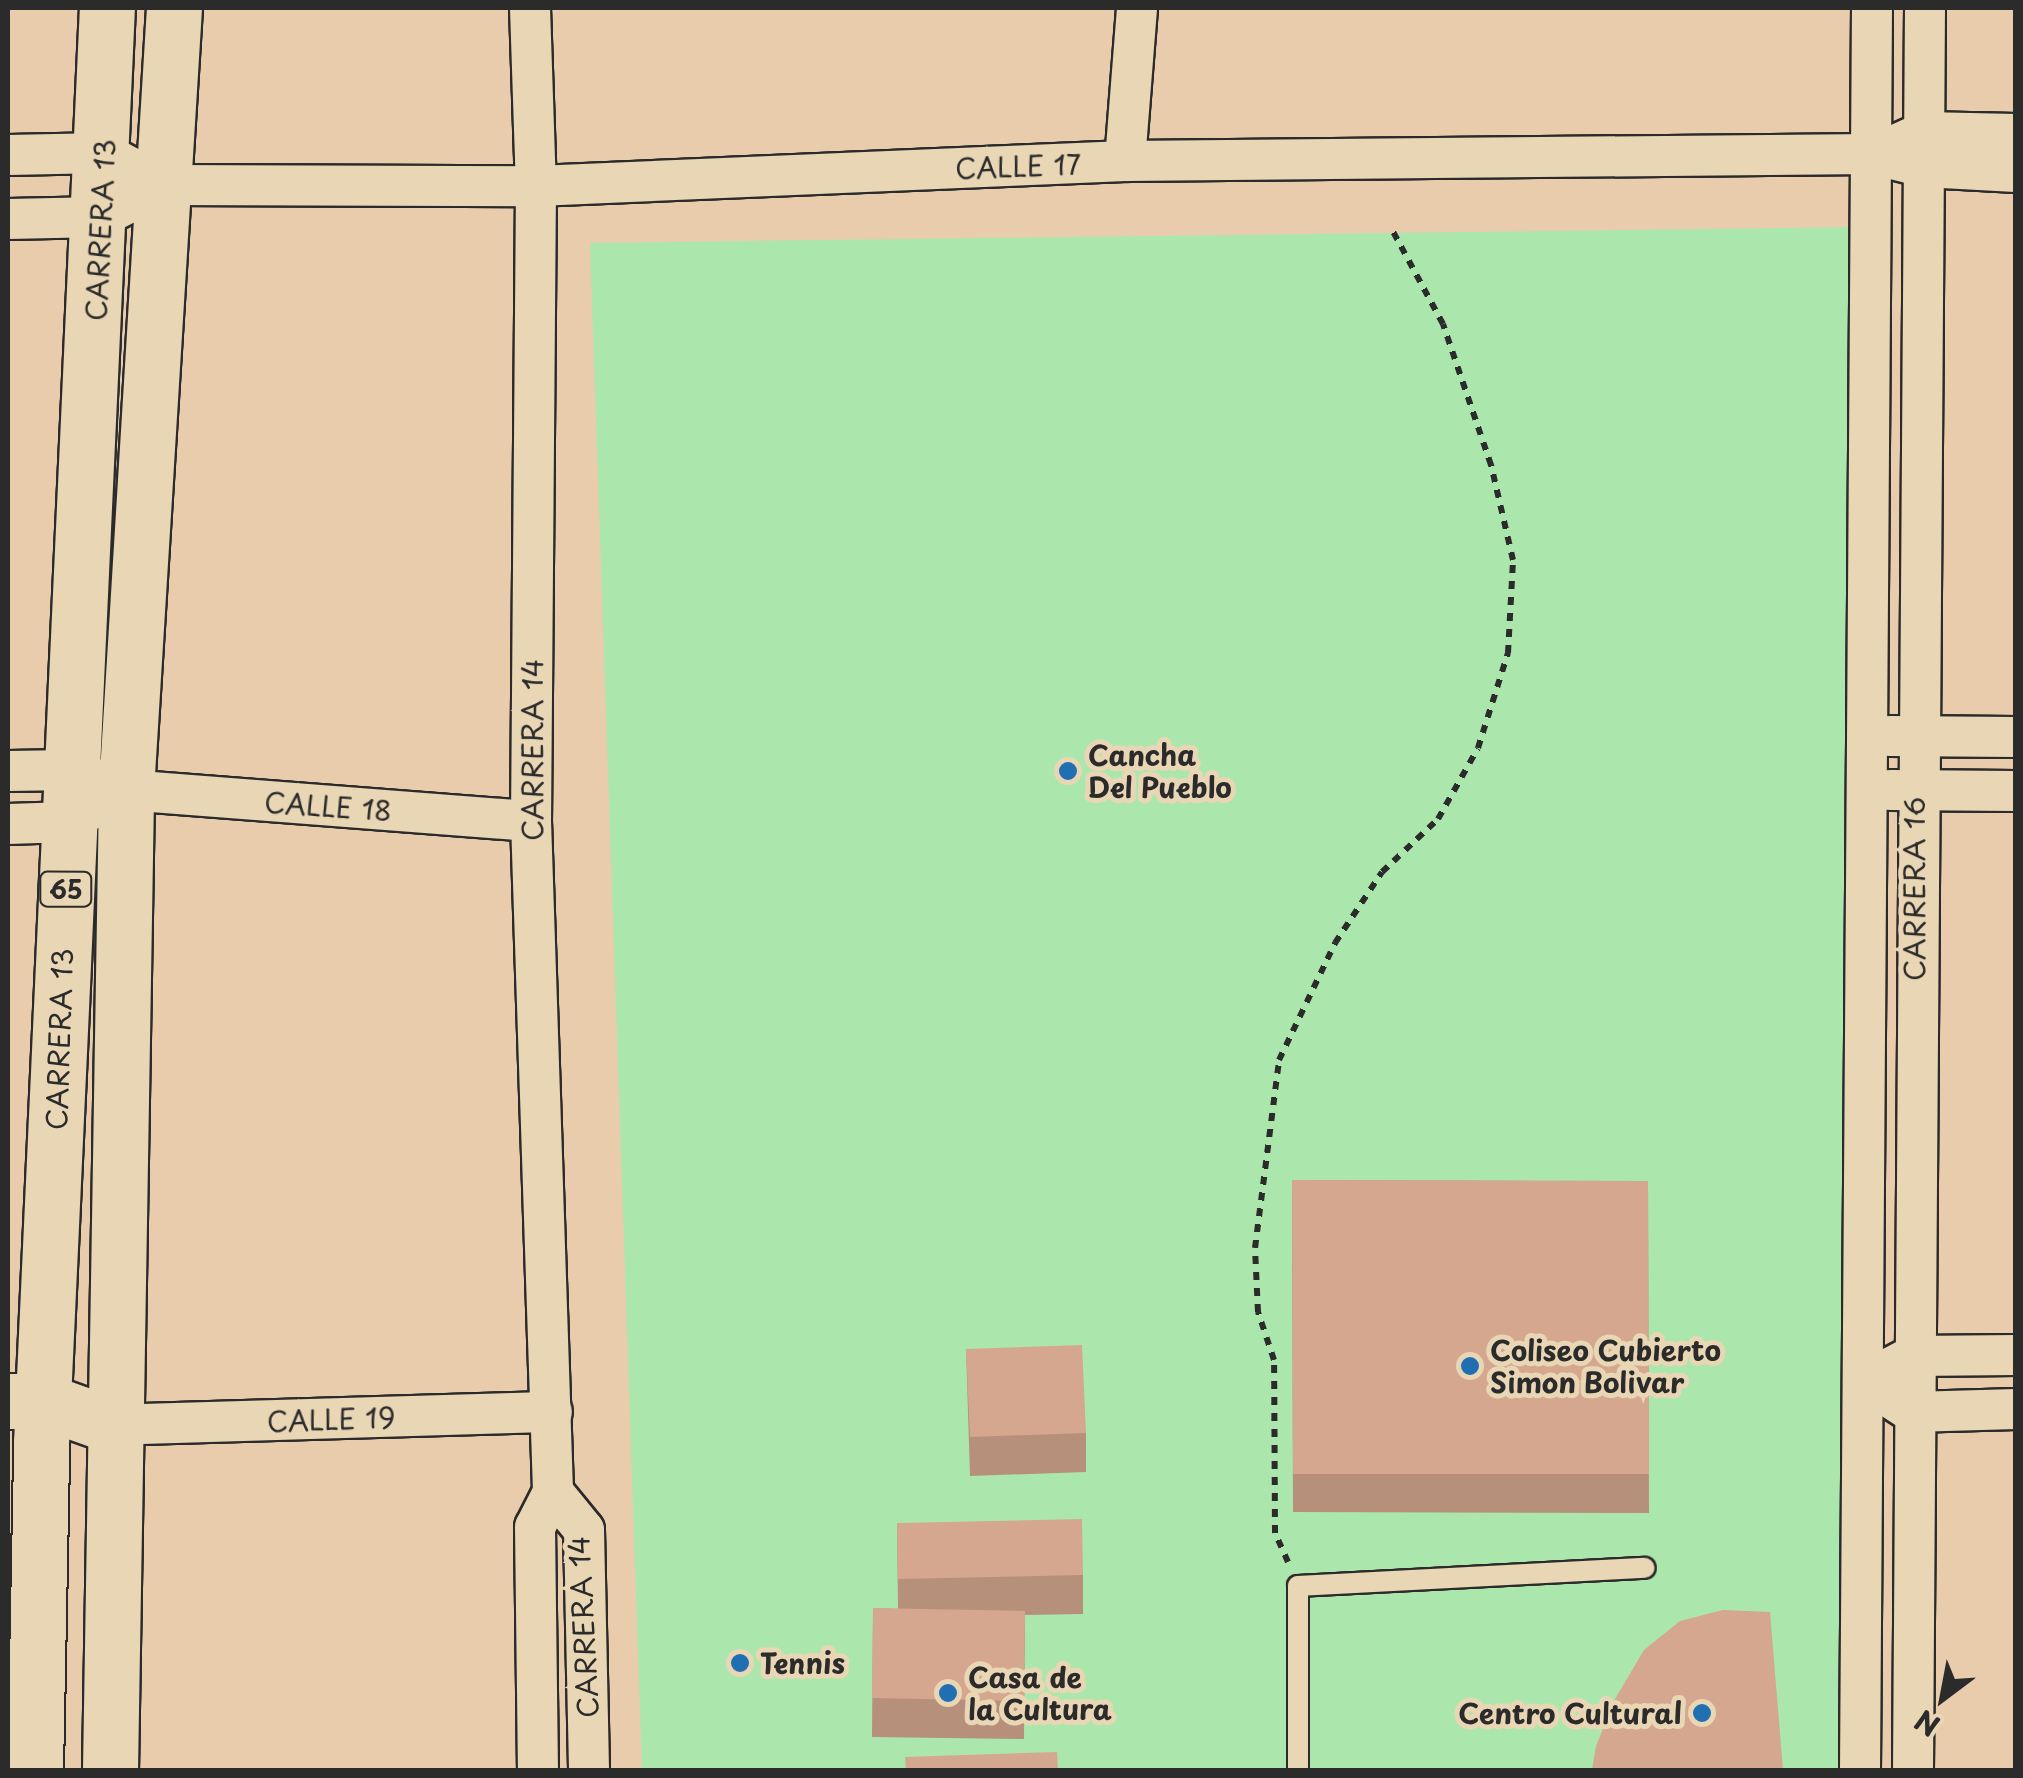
<!DOCTYPE html>
<style>
body{margin:0}
#map{position:relative;width:2023px;height:1778px;overflow:hidden;background:#e8ccac;font-family:"Playpen Sans",sans-serif}
div>[style]{position:absolute}
.green>*{inset:0;background:#abe7ad}
.path>*{height:6px;margin-top:-3px;transform-origin:0;background:repeating-linear-gradient(90deg,#2b2b2b 0 8px,transparent 0 16px)}
.roads{filter:drop-shadow(2px 0 #2b2b2b) drop-shadow(-2px 0 #2b2b2b) drop-shadow(0 2px #2b2b2b) drop-shadow(0 -2px #2b2b2b)}
.lane>*{height:20px;margin:-10px;padding:0 10px;transform-origin:10px;border-radius:10px;background:#e9d6b4}
.street>*{height:40px;margin:-20px;padding:0 20px;transform-origin:20px;border-radius:20px;background:#e9d6b4}
.secondary>*{height:55px;margin:-27.5px;padding:0 27.5px;transform-origin:27.5px;border-radius:27.5px;background:#e9d6b4}
.primary>*{height:55px;margin:-27.5px;padding:0 27.5px;transform-origin:27.5px;border-radius:27.5px;background:#e9d6b4}
.wall>*{inset:0;background:#b6907a}
.building>*{inset:0;background:#d4a78e}
.dots>*{width:28px;height:28px;translate:-50% -50%;box-sizing:border-box;border:5px solid #e9d6b4;border-radius:50%}
span{translate:-50% -50%;white-space:nowrap;text-align:center;line-height:1.15;-webkit-text-stroke:10px #e9d6b4;paint-order:stroke}
.shield-label span{padding:2px 8px;background:#e9d6b4;border:2px solid;border-radius:8px;-webkit-text-stroke-width:0}
.shield-label{font-size:25px;color:#2b2b2b;font-weight:700}
.street-label{font-size:28px;color:#2b2b2b}
.poi-label{font-size:28px;color:#2b2b2b;font-weight:700}
.left{translate:0 -50%;text-align:left}
.right{translate:-100% -50%;text-align:right}
.frame{position:absolute;inset:0;border:10px solid #2b2b2b;pointer-events:none}
.north{position:absolute;left:1893px;top:1648px;width:100px;height:100px;-webkit-text-stroke:8px #e9d6b4;paint-order:stroke;rotate:212deg;font-size:28px;font-weight:700;line-height:40px;text-align:center;color:#2b2b2b}
.north::after{content:'';display:block;margin:auto;width:35px;height:45px;background:#2b2b2b;clip-path:polygon(50% 0,100% 100%,50% 72%,0 100%)}
</style>
<div id="map">
<div class="green">
<i style="clip-path:polygon(1859px 227px,1846px 1770px,642px 1770px,590px 243px)"></i>
</div>
<div class="path">
<i style="left:1288px;top:1562px;width:32px;rotate:-114deg"></i>
<i style="left:1275px;top:1533px;width:173px;rotate:-90.3deg"></i>
<i style="left:1274px;top:1360px;width:51px;rotate:-108.4deg"></i>
<i style="left:1258px;top:1312px;width:64px;rotate:-92.7deg"></i>
<i style="left:1255px;top:1248px;width:190px;rotate:-82.7deg"></i>
<i style="left:1279px;top:1060px;width:130px;rotate:-64.4deg"></i>
<i style="left:1335px;top:943px;width:85px;rotate:-56.5deg"></i>
<i style="left:1382px;top:872px;width:77px;rotate:-43.4deg"></i>
<i style="left:1438px;top:819px;width:81px;rotate:-60.6deg"></i>
<i style="left:1478px;top:748px;width:100px;rotate:-72.5deg"></i>
<i style="left:1508px;top:653px;width:93px;rotate:-86.9deg"></i>
<i style="left:1513px;top:560px;width:98px;rotate:-103deg"></i>
<i style="left:1491px;top:465px;width:149px;rotate:-108.8deg"></i>
<i style="left:1443px;top:324px;width:111px;rotate:-118.4deg"></i>
</div>
<div class="roads">
<div class="lane">
<i style="left:1298px;top:1770px;width:184px;rotate:-90deg"></i>
<i style="left:1298px;top:1586px;width:347px;rotate:-3deg"></i>
</div>
<div class="street">
<i style="left:530px;top:8px;width:178px;rotate:88.1deg"></i>
<i style="left:536px;top:186px;width:635px;rotate:90.45deg"></i>
<i style="left:531px;top:821px;width:671px;rotate:88.12deg"></i>
<i style="left:553px;top:1492px;width:39px;rotate:117deg"></i>
<i style="left:535px;top:1527px;width:243px;rotate:89.3deg"></i>
<i style="left:1900px;top:143px;width:26px;rotate:-25deg"></i>
<i style="left:1924px;top:132px;width:92px;rotate:1.2deg"></i>
<i style="left:8px;top:155px;width:96px;rotate:-1.2deg"></i>
<i style="left:104px;top:153px;width:67px;rotate:28.5deg"></i>
<i style="left:163px;top:185px;width:373px;rotate:0.2deg"></i>
<i style="left:536px;top:186px;width:590px;rotate:-2.43deg"></i>
<i style="left:1125px;top:161px;width:748px;rotate:-0.54deg"></i>
<i style="left:1873px;top:154px;width:53px;rotate:14.3deg"></i>
<i style="left:1924px;top:167px;width:92px;rotate:3.1deg"></i>
<i style="left:1125px;top:161px;width:153px;rotate:-85.5deg"></i>
<i style="left:8px;top:219px;width:93px;rotate:-1.2deg"></i>
<i style="left:101px;top:217px;width:70px;rotate:-27.3deg"></i>
<i style="left:1890px;top:736px;width:126px;rotate:0.5deg"></i>
<i style="left:8px;top:771px;width:63px;rotate:-0.9deg"></i>
<i style="left:71px;top:770px;width:59px;rotate:20deg"></i>
<i style="left:126px;top:790px;width:406px;rotate:4.4deg"></i>
<i style="left:1891px;top:790px;width:125px;rotate:0.5deg"></i>
<i style="left:8px;top:824px;width:60px;rotate:-1.9deg"></i>
<i style="left:68px;top:822px;width:25px;rotate:-29deg"></i>
<i style="left:1888px;top:1369px;width:27px;rotate:-28deg"></i>
<i style="left:1912px;top:1356px;width:104px;rotate:-0.6deg"></i>
<i style="left:1889px;top:1397px;width:27px;rotate:33deg"></i>
<i style="left:1912px;top:1412px;width:104px;rotate:-1.7deg"></i>
<i style="left:111px;top:1425px;width:441px;rotate:-1.7deg"></i>
<i style="left:553px;top:1492px;width:49px;rotate:50.8deg"></i>
<i style="left:584px;top:1530px;width:240px;rotate:88.8deg"></i>
<i style="left:1860px;top:1770px;width:1762px;rotate:-89.61deg"></i>
<i style="left:1913px;top:1770px;width:1762px;rotate:-89.61deg"></i>
</div>
<div class="secondary">
<i style="left:8px;top:1401px;width:36px"></i>
<i style="left:44px;top:1401px;width:71px;rotate:19.7deg"></i>
</div>
<div class="primary">
<i style="left:35px;top:1770px;width:327px;rotate:-88.9deg"></i>
<i style="left:41px;top:1443px;width:1437px;rotate:-87.37deg"></i>
<i style="left:110px;top:1770px;width:980px;rotate:-89.06deg"></i>
<i style="left:126px;top:790px;width:783px;rotate:-86.49deg"></i>
</div>
</div>
<div class="wall">
<i style="clip-path:polygon(1292px 1180px,1648px 1181px,1649px 1513px,1293px 1512px)"></i>
<i style="clip-path:polygon(966px 1349px,1086px 1433px,1086px 1472px,970px 1476px)"></i>
<i style="clip-path:polygon(897px 1523px,1083px 1575px,1083px 1614px,1025px 1615px,1024px 1739px,872px 1737px,873px 1608px,898px 1609px)"></i>
</div>
<div class="building">
<i style="clip-path:polygon(1292px 1180px,1648px 1181px,1649px 1474px,1293px 1474px)"></i>
<i style="clip-path:polygon(1082px 1345px,1086px 1433px,970px 1437px,966px 1349px)"></i>
<i style="clip-path:polygon(1082px 1519px,1083px 1575px,898px 1579px,897px 1523px)"></i>
<i style="clip-path:polygon(873px 1608px,1025px 1611px,1024px 1701px,872px 1698px)"></i>
<i style="clip-path:polygon(1723px 1610px,1770px 1612px,1783px 1770px,1592px 1770px,1596px 1746px,1615px 1699px,1644px 1650px,1680px 1621px)"></i>
<i style="clip-path:polygon(1057px 1752px,1058px 1770px,906px 1770px,905px 1757px)"></i>
</div>
<div class="dots">
<i style="left:1068px;top:771px;background:#1f6fb2"></i>
<i style="left:1470px;top:1366px;background:#1f6fb2"></i>
<i style="left:740px;top:1663px;background:#1f6fb2"></i>
<i style="left:948px;top:1693px;background:#1f6fb2"></i>
<i style="left:1702px;top:1713px;background:#1f6fb2"></i>
</div>
<div class="shield-label">
<span style="left:66px;top:889px">65</span>
</div>
<div class="street-label">
<span style="left:1018px;top:166px;rotate:-2deg">CALLE 17</span>
<span style="left:100px;top:230px;rotate:-87deg">CARRERA 13</span>
<span style="left:532px;top:750px;rotate:-90deg">CARRERA 14</span>
<span style="left:328px;top:806px;rotate:4deg">CALLE 18</span>
<span style="left:1914px;top:889px;rotate:-90deg">CARRERA 16</span>
<span style="left:59px;top:1039px;rotate:-88deg">CARRERA 13</span>
<span style="left:331px;top:1419px;rotate:-2deg">CALLE 19</span>
<span style="left:583px;top:1627px;rotate:-93deg">CARRERA 14</span>
</div>
<div class="poi-label">
<span class="left" style="left:1088px;top:771px">Cancha<br>Del Pueblo</span>
<span class="left" style="left:1490px;top:1366px">Coliseo Cubierto<br>Simon Bolivar</span>
<span class="left" style="left:760px;top:1663px">Tennis</span>
<span class="left" style="left:968px;top:1693px">Casa de<br>la Cultura</span>
<span class="right" style="left:1682px;top:1713px">Centro Cultural</span>
</div>
<div class="frame"></div>
<div class="north">N</div>
</div>
